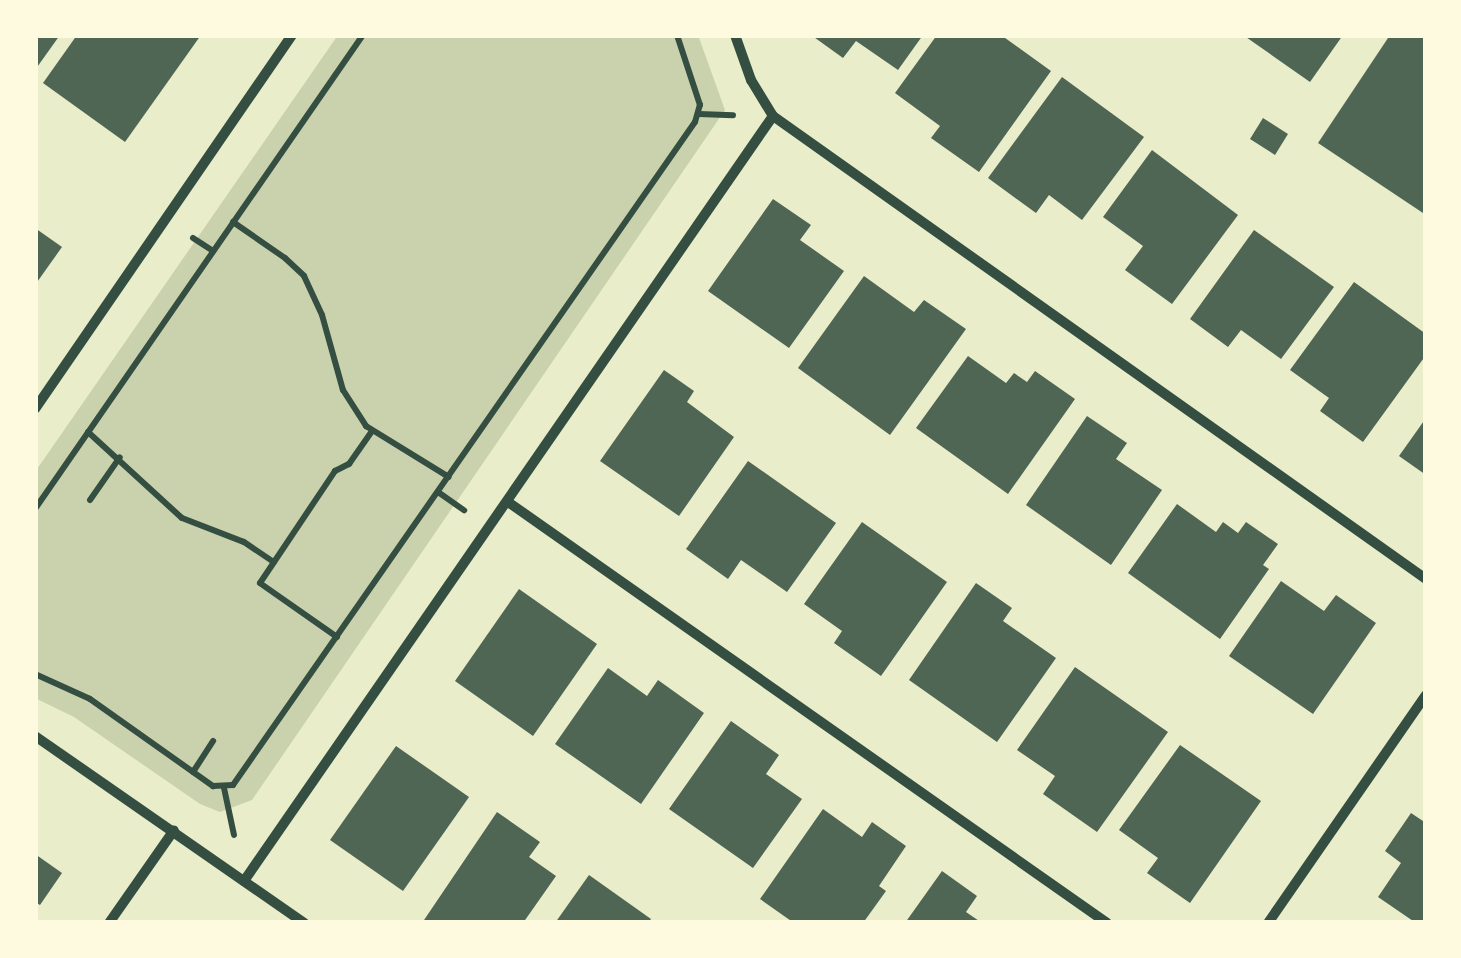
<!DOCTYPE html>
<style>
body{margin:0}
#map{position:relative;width:1461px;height:958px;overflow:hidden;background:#e9edc9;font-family:Karla,sans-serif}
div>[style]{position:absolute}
.green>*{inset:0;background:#cad2ad}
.building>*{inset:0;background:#4f6655}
.path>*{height:6px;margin:-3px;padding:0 3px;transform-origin:3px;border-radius:3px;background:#344e41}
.minor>*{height:10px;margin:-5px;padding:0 5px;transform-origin:5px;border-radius:5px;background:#344e41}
span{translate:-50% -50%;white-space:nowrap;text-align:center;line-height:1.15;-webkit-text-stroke:9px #fefae0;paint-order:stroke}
.frame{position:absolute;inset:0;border:38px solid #fefae0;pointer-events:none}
</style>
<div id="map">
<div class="green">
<i style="clip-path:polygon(338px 35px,698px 35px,725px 110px,252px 800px,220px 812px,200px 804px,74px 717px,35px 698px,35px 472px)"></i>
</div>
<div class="building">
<i style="clip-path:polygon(35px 35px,60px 35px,35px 70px)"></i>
<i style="clip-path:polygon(77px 35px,201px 35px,125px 142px,43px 83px)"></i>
<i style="clip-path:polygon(811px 35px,923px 35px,898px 70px,856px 41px,843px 58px)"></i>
<i style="clip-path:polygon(937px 35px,1001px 35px,1051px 71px,979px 172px,931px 138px,940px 126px,895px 93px)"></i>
<i style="clip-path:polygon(1243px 35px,1343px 35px,1310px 82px)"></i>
<i style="clip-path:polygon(1390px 35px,1426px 35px,1426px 215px,1318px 143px)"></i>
<i style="clip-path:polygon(1062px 77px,1144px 137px,1082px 220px,1049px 195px,1036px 213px,988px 178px)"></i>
<i style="clip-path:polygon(1263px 118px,1288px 134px,1275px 155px,1250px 139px)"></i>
<i style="clip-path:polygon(1152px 150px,1238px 215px,1172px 304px,1125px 270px,1143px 246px,1103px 217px)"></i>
<i style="clip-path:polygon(773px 199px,811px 225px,800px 240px,844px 271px,789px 348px,708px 291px)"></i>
<i style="clip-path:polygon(35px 228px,62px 247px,35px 285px)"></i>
<i style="clip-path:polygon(1254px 230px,1334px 287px,1281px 359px,1241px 330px,1228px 347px,1190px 319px)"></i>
<i style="clip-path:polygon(864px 276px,914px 312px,924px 300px,966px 329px,890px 435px,798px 368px)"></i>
<i style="clip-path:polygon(1354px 282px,1426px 334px,1426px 355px,1363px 442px,1320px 411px,1329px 398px,1290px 370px)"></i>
<i style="clip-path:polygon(968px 356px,1006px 383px,1014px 373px,1027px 382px,1035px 371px,1075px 399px,1008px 494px,916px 428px)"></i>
<i style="clip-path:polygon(664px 370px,694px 391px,687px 402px,734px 437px,679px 516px,600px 461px)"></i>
<i style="clip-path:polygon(1087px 416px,1127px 443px,1116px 459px,1162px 490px,1111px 565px,1026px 505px)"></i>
<i style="clip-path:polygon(1426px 418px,1426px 475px,1399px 456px)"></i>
<i style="clip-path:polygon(748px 461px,836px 523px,787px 592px,741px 560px,728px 579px,686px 549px)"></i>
<i style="clip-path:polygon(1177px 504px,1216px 532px,1223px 522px,1238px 533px,1246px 522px,1278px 544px,1263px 565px,1269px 569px,1220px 639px,1128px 573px)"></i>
<i style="clip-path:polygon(862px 522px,947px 582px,881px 676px,834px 643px,842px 631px,804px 604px)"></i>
<i style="clip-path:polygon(1281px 581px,1324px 611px,1336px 595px,1376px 623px,1313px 714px,1229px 656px)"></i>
<i style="clip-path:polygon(976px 583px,1012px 608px,1003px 621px,1056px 658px,997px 742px,909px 680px)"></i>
<i style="clip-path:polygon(519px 589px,597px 644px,533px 736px,455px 681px)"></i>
<i style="clip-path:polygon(1075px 667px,1168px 732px,1097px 832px,1043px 794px,1055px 776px,1017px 750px)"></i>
<i style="clip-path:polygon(608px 668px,647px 696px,658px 680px,704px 713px,641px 804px,555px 744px)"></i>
<i style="clip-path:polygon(731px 721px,779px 755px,766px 774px,802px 799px,753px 868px,669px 809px)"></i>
<i style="clip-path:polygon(1180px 745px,1261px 801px,1190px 903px,1147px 873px,1158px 858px,1119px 830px)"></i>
<i style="clip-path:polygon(396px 746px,469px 797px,403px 891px,330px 840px)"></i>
<i style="clip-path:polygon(823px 809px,862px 837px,872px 822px,906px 846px,879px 886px,886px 891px,863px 923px,794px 923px,760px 899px)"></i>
<i style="clip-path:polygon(497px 812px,540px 842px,529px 857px,556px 876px,523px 923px,422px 923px)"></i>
<i style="clip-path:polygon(1411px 813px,1426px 823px,1426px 923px,1416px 923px,1378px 897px,1401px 863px,1385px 851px)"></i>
<i style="clip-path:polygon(35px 854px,62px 873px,40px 905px,35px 902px)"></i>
<i style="clip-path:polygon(942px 871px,977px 896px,966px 912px,982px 923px,905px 923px)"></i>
<i style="clip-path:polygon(589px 875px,651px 919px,648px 923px,555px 923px)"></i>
</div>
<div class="path">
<i style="left:699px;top:114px;width:34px;rotate:2deg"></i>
<i style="left:233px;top:222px;width:63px;rotate:34.7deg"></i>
<i style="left:285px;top:258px;width:26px;rotate:43deg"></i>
<i style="left:304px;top:276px;width:43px;rotate:65.2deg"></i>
<i style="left:322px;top:315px;width:78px;rotate:74.4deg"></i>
<i style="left:343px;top:390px;width:43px;rotate:57.4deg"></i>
<i style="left:366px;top:426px;width:97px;rotate:31.6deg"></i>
<i style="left:193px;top:238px;width:24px;rotate:33deg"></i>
<i style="left:88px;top:432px;width:127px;rotate:42.5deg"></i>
<i style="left:182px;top:518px;width:66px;rotate:21.2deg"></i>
<i style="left:244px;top:542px;width:36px;rotate:34deg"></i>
<i style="left:438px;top:492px;width:32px;rotate:35deg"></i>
<i style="left:90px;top:500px;width:52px;rotate:-55.1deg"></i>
<i style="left:35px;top:509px;width:576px;rotate:-55.32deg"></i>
<i style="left:337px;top:637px;width:94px;rotate:-145deg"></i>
<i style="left:260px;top:583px;width:135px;rotate:-56.2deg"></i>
<i style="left:335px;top:471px;width:16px;rotate:-27deg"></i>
<i style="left:349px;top:464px;width:39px;rotate:-55deg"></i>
<i style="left:35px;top:674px;width:60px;rotate:24.4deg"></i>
<i style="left:90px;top:699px;width:151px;rotate:35.3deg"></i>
<i style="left:213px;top:786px;width:20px;rotate:-3deg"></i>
<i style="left:233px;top:785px;width:808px;rotate:-55.13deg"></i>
<i style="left:695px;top:122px;width:18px;rotate:-74deg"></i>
<i style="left:700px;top:105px;width:74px;rotate:-108.2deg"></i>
<i style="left:193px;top:772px;width:37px;rotate:-57deg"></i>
<i style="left:224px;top:788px;width:48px;rotate:78deg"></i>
</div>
<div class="minor">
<i style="left:735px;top:35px;width:48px;rotate:70.4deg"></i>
<i style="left:751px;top:80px;width:42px;rotate:58.6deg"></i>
<i style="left:773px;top:116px;width:800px;rotate:35.34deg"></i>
<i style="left:35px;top:409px;width:454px;rotate:-55.5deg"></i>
<i style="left:508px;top:502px;width:732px;rotate:35.1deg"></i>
<i style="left:35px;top:736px;width:328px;rotate:34.8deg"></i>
<i style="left:244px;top:881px;width:930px;rotate:-55.34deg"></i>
<i style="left:109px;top:923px;width:113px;rotate:-55deg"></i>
<i style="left:1268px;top:923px;width:277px;rotate:-55.3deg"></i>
</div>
<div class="frame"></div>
</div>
